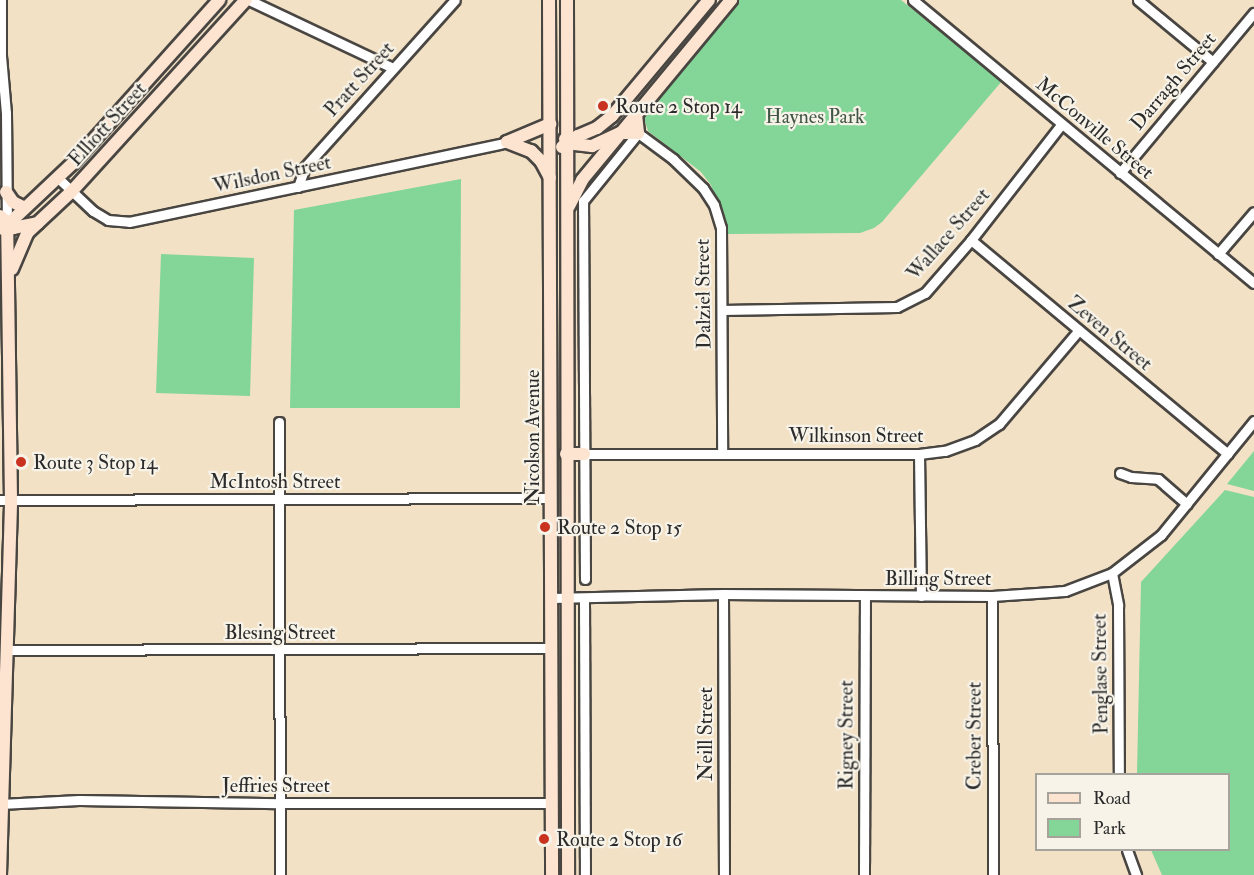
<!DOCTYPE html>
<style>
body{margin:0}
#map{position:relative;width:1254px;height:875px;overflow:hidden;background:#f3e1c6;font-family:"IM FELL Double Pica",serif}
div>[style]{position:absolute}
.green>*{inset:0;background:#83d698}
.roads{filter:drop-shadow(2px 0 #494642) drop-shadow(-2px 0 #494642) drop-shadow(0 2px #494642) drop-shadow(0 -2px #494642)}
.street>*{height:9px;margin:-4.5px;padding:0 4.5px;transform-origin:4.5px;border-radius:4.5px;background:#fff}
.secondary>*{height:12px;margin:-6px;padding:0 6px;transform-origin:6px;border-radius:6px;background:#fde4d0}
.dots>*{width:16px;height:16px;translate:-50% -50%;box-sizing:border-box;border:3px solid #f7f3e8;border-radius:50%}
span{translate:-50% -50%;white-space:nowrap;text-align:center;line-height:1.15;-webkit-text-stroke:4.5px #f7f3e8;paint-order:stroke}
.street-label{font-size:20px;color:#2b2b2b}
.poi-label{font-size:20px;color:#2b2b2b}
.left{translate:0 -50%;text-align:left}
.park-label{font-size:20px;color:#415646}
.legend{position:absolute;left:1035px;top:773px;width:195px;height:78px;box-sizing:border-box;background:#f7f3e8;border:2px solid #a5a39c;margin:0;padding:8px 10px;list-style:none;font-size:18px;color:#2b2b2b}
.legend li{display:flex;align-items:center;gap:12px;height:30px}
.legend b{width:30px;border:2px solid #a5a39c}
</style>
<div id="map">
<div class="green">
<i style="clip-path:polygon(739px 0,901px 0,1002px 81px,882px 222px,874px 228px,860px 233px,728px 234px,711px 185px,701px 172px,648px 131px,643px 115px)"></i>
<i style="clip-path:polygon(461px 179px,460px 408px,290px 408px,294px 210px)"></i>
<i style="clip-path:polygon(161px 254px,254px 258px,250px 396px,156px 393px)"></i>
<i style="clip-path:polygon(1254px 451px,1254px 491px,1227px 484px)"></i>
<i style="clip-path:polygon(1225px 490px,1254px 497px,1254px 875px,1162px 875px,1151px 850px,1228px 850px,1228px 774px,1137px 774px,1141px 582px)"></i>
</div>
<div class="roads">
<div class="street">
<i style="left:249px;top:0;width:159px;rotate:25.3deg"></i>
<i style="left:913px;top:0;width:443px;rotate:39.7deg"></i>
<i style="left:1138px;top:0;width:97px;rotate:39.6deg"></i>
<i style="left:1px;top:56px;width:57px;rotate:85deg"></i>
<i style="left:6px;top:113px;width:110px;rotate:89.5deg"></i>
<i style="left:1px;top:61px;width:61px;rotate:-90deg"></i>
<i style="left:1120px;top:173px;width:209px;rotate:-50.1deg"></i>
<i style="left:58px;top:178px;width:48px;rotate:43.3deg"></i>
<i style="left:93px;top:211px;width:17px;rotate:31deg"></i>
<i style="left:108px;top:220px;width:21px;rotate:5deg"></i>
<i style="left:129px;top:222px;width:386px;rotate:-11.9deg"></i>
<i style="left:298px;top:187px;width:21px;rotate:-71deg"></i>
<i style="left:305px;top:167px;width:224px;rotate:-48.1deg"></i>
<i style="left:971px;top:240px;width:334px;rotate:39.8deg"></i>
<i style="left:1218px;top:254px;width:55px;rotate:-49.4deg"></i>
<i style="left:722px;top:310px;width:175px;rotate:-1deg"></i>
<i style="left:897px;top:307px;width:31px;rotate:-27deg"></i>
<i style="left:925px;top:293px;width:70px;rotate:-49deg"></i>
<i style="left:971px;top:240px;width:146px;rotate:-52deg"></i>
<i style="left:279px;top:422px;width:453px;rotate:89.9deg"></i>
<i style="left:584px;top:454px;width:335px"></i>
<i style="left:919px;top:454px;width:26px;rotate:-7deg"></i>
<i style="left:945px;top:451px;width:32px;rotate:-20deg"></i>
<i style="left:975px;top:440px;width:29px;rotate:-34deg"></i>
<i style="left:999px;top:424px;width:123px;rotate:-49.6deg"></i>
<i style="left:919px;top:454px;width:142px;rotate:89.2deg"></i>
<i style="left:1120px;top:473px;width:12px;rotate:20deg"></i>
<i style="left:1131px;top:477px;width:27px;rotate:4deg"></i>
<i style="left:1158px;top:479px;width:38px;rotate:41deg"></i>
<i style="left:0;top:500px;width:551px;rotate:-0.21deg"></i>
<i style="left:1112px;top:573px;width:33px;rotate:79deg"></i>
<i style="left:1118px;top:605px;width:169px;rotate:89.7deg"></i>
<i style="left:585px;top:579px;width:378px;rotate:-90.3deg"></i>
<i style="left:583px;top:201px;width:87px;rotate:-51deg"></i>
<i style="left:638px;top:133px;width:44px;rotate:36.6deg"></i>
<i style="left:673px;top:159px;width:42px;rotate:44deg"></i>
<i style="left:703px;top:188px;width:20px;rotate:57deg"></i>
<i style="left:714px;top:205px;width:24px;rotate:73deg"></i>
<i style="left:721px;top:228px;width:225px;rotate:89.7deg"></i>
<i style="left:723px;top:594px;width:281px;rotate:89.8deg"></i>
<i style="left:992px;top:596px;width:279px;rotate:89.8deg"></i>
<i style="left:552px;top:598px;width:171px;rotate:-1.3deg"></i>
<i style="left:723px;top:594px;width:269px;rotate:0.4deg"></i>
<i style="left:992px;top:596px;width:73px;rotate:-3.9deg"></i>
<i style="left:1065px;top:591px;width:50px;rotate:-21deg"></i>
<i style="left:1112px;top:573px;width:62px;rotate:-37.8deg"></i>
<i style="left:1161px;top:535px;width:147px;rotate:-50.8deg"></i>
<i style="left:584px;top:598px;width:277px;rotate:89.8deg"></i>
<i style="left:8px;top:650px;width:544px;rotate:-0.21deg"></i>
<i style="left:0;top:804px;width:79px;rotate:-2.9deg"></i>
<i style="left:79px;top:800px;width:201px;rotate:0.9deg"></i>
<i style="left:280px;top:803px;width:272px"></i>
<i style="left:1127px;top:850px;width:27px;rotate:70deg"></i>
<i style="left:864px;top:875px;width:279px;rotate:-89.8deg"></i>
</div>
<div class="secondary">
<i style="left:549px;top:0;width:875px;rotate:89.8deg"></i>
<i style="left:567px;top:0;width:875px;rotate:89.93deg"></i>
<i style="left:565px;top:139px;width:4px;rotate:76deg"></i>
<i style="left:566px;top:143px;width:26px;rotate:7deg"></i>
<i style="left:592px;top:146px;width:31px;rotate:-25deg"></i>
<i style="left:620px;top:133px;width:18px"></i>
<i style="left:638px;top:133px;width:19px;rotate:-96deg"></i>
<i style="left:507px;top:142px;width:26px;rotate:21deg"></i>
<i style="left:531px;top:151px;width:14px;rotate:45deg"></i>
<i style="left:541px;top:161px;width:19px;rotate:62deg"></i>
<i style="left:507px;top:142px;width:47px;rotate:-22.7deg"></i>
<i style="left:562px;top:147px;width:19px;rotate:-35deg"></i>
<i style="left:578px;top:136px;width:21px;rotate:-23deg"></i>
<i style="left:597px;top:128px;width:19px;rotate:-39deg"></i>
<i style="left:612px;top:116px;width:151px;rotate:-50.1deg"></i>
<i style="left:6px;top:192px;width:12px;rotate:55deg"></i>
<i style="left:13px;top:202px;width:13px;rotate:27deg"></i>
<i style="left:569px;top:206px;width:29px;rotate:-63deg"></i>
<i style="left:582px;top:180px;width:234px;rotate:-50.4deg"></i>
<i style="left:0;top:216px;width:18px;rotate:43deg"></i>
<i style="left:13px;top:228px;width:25px;rotate:-11deg"></i>
<i style="left:3px;top:229px;width:96px;rotate:-43.3deg"></i>
<i style="left:73px;top:163px;width:219px;rotate:-48.1deg"></i>
<i style="left:12px;top:269px;width:39px;rotate:-67deg"></i>
<i style="left:27px;top:233px;width:60px;rotate:-43deg"></i>
<i style="left:71px;top:192px;width:260px;rotate:-47.7deg"></i>
<i style="left:566px;top:454px;width:18px"></i>
<i style="left:0;top:875px;width:375px;rotate:-88.3deg"></i>
<i style="left:11px;top:500px;width:277px;rotate:-90.8deg"></i>
</div>
</div>
<div class="dots">
<i style="left:603px;top:106px;background:#c8321e"></i>
<i style="left:21px;top:462px;background:#c8321e"></i>
<i style="left:545px;top:527px;background:#c8321e"></i>
<i style="left:544px;top:839px;background:#c8321e"></i>
</div>
<div class="street-label">
<span style="left:359px;top:79px;rotate:-48deg">Pratt Street</span>
<span style="left:1173px;top:81px;rotate:-50deg">Darragh Street</span>
<span style="left:107px;top:124px;rotate:-48deg">Elliott Street</span>
<span style="left:1095px;top:128px;rotate:40deg">McConville Street</span>
<span style="left:272px;top:174px;rotate:-12deg">Wilsdon Street</span>
<span style="left:948px;top:234px;rotate:-49deg">Wallace Street</span>
<span style="left:703px;top:294px;rotate:-91deg">Dalziel Street</span>
<span style="left:1110px;top:333px;rotate:40deg">Zeven Street</span>
<span style="left:856px;top:435px">Wilkinson Street</span>
<span style="left:532px;top:437px;rotate:-90deg">Nicolson Avenue</span>
<span style="left:275px;top:481px">McIntosh Street</span>
<span style="left:938px;top:578px">Billing Street</span>
<span style="left:280px;top:632px">Blesing Street</span>
<span style="left:1100px;top:674px;rotate:-91deg">Penglase Street</span>
<span style="left:705px;top:734px;rotate:-90deg">Neill Street</span>
<span style="left:846px;top:735px;rotate:-90deg">Rigney Street</span>
<span style="left:974px;top:736px;rotate:-90deg">Creber Street</span>
<span style="left:276px;top:785px">Jeffries Street</span>
</div>
<div class="poi-label">
<span class="left" style="left:615px;top:106px">Route 2 Stop 14</span>
<span class="left" style="left:33px;top:462px">Route 3 Stop 14</span>
<span class="left" style="left:557px;top:527px">Route 2 Stop 15</span>
<span class="left" style="left:556px;top:839px">Route 2 Stop 16</span>
</div>
<div class="park-label">
<span style="left:815px;top:116px">Haynes Park</span>
</div>
<ul class="legend">
<li><b style="height:8px;background:#fde4d0"></b>Road</li>
<li><b style="height:16px;background:#83d698"></b>Park</li>
</ul>
</div>
